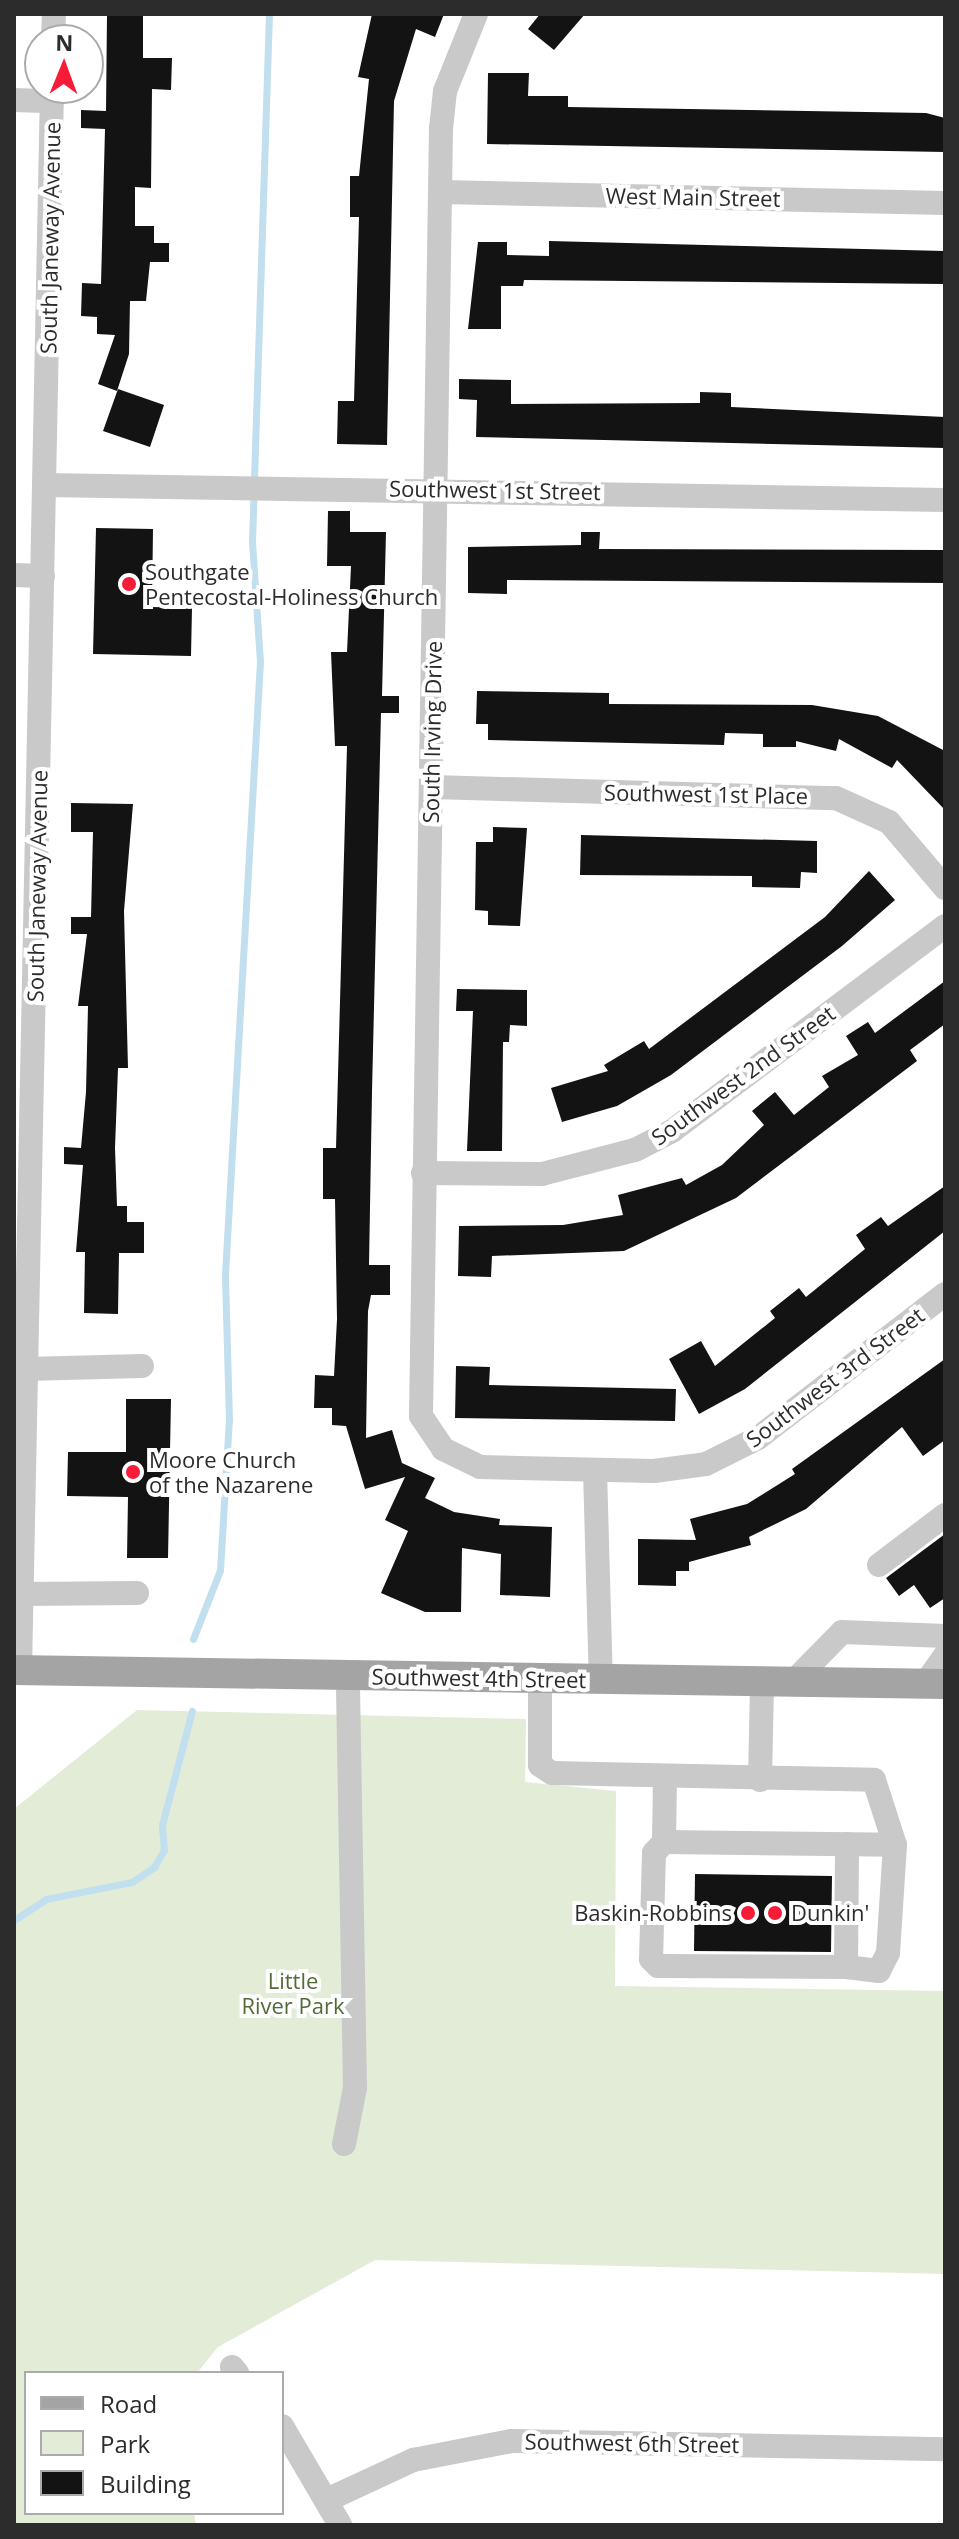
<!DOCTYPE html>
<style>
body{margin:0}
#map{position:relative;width:959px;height:2539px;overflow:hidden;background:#fff;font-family:"Open Sans",sans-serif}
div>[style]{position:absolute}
.green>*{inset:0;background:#e3ecd7}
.stream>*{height:7px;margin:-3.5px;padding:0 3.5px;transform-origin:3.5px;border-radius:3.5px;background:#c1dfee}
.building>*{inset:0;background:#131313}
.minor>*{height:24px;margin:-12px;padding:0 12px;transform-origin:12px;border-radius:12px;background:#c9c9c9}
.major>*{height:30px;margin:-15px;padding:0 15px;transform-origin:15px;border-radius:15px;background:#a4a4a4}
.dots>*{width:22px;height:22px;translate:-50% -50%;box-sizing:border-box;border:4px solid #fff;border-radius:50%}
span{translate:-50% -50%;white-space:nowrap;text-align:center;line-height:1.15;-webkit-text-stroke:8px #fff;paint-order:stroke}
.street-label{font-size:22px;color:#2c2c2c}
.poi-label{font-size:22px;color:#2c2c2c}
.left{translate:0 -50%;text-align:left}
.right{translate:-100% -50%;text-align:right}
.park-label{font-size:22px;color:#516c36}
.frame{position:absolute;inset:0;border:16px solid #2c2c2c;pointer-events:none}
.legend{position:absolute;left:24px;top:2371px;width:260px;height:144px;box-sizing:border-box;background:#fff;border:2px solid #ababab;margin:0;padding:10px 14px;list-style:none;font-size:24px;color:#2c2c2c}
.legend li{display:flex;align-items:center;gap:16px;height:40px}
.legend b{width:40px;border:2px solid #ababab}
.north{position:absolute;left:24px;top:24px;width:80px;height:80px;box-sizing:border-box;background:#fff;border:2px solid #ababab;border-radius:50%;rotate:1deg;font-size:22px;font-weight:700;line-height:32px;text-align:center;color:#2c2c2c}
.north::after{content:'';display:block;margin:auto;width:28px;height:36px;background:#f61b36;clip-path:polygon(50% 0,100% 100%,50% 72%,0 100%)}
</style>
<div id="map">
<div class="green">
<i style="clip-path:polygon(137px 1710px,526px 1719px,525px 1782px,616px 1791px,615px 1986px,945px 1991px,945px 2274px,375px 2260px,218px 2347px,197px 2373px,26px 2373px,26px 2513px,194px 2513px,196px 2525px,14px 2525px,14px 1809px)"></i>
</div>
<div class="stream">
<i style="left:193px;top:1639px;width:74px;rotate:-68.6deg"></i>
<i style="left:220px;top:1570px;width:150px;rotate:-86.6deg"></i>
<i style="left:229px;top:1420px;width:146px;rotate:-91.6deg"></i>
<i style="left:225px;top:1274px;width:613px;rotate:-86.73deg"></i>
<i style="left:260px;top:662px;width:120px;rotate:-93.8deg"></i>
<i style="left:252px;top:542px;width:528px;rotate:-88.16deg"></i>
<i style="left:14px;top:1920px;width:38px;rotate:-33deg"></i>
<i style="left:46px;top:1899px;width:88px;rotate:-11.2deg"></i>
<i style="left:132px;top:1882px;width:27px;rotate:-34deg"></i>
<i style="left:154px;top:1867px;width:20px;rotate:-60deg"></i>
<i style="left:164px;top:1850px;width:25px;rotate:-95deg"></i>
<i style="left:162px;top:1825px;width:118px;rotate:-75.3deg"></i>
</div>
<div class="building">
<i style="clip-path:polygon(107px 14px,143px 14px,143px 58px,172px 58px,171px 90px,152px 89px,151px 188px,135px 187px,135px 226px,154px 226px,154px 243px,169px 243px,169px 262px,150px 262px,146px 301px,130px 301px,129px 354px,117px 391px,98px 384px,115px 335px,97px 334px,97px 317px,81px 316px,82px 283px,101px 284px,105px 129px,81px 128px,81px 110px,106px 111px)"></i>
<i style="clip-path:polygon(372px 14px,444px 14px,435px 37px,416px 29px,394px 101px,387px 445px,337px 444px,338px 401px,354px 401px,359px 217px,350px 217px,350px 176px,359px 176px,369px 79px,358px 77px)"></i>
<i style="clip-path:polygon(540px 14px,585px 14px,554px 50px,528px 29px)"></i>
<i style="clip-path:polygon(488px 73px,529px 73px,528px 96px,568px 96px,568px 107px,926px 113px,945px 118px,945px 152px,487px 144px)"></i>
<i style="clip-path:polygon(549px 241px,945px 251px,945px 284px,524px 280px,523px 286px,501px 286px,501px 329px,468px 329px,478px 242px,507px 242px,507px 255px,549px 256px)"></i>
<i style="clip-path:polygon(459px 379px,511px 380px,511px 404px,700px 403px,700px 392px,731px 393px,731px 407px,945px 417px,945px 448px,476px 437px,477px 400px,459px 399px)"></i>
<i style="clip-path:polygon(118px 389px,164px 405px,150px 447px,103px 431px)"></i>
<i style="clip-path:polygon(328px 511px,350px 511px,350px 532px,386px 532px,382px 696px,399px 696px,399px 713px,381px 713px,372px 1092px,369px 1265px,390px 1265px,390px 1295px,371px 1295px,368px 1311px,366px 1438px,392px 1430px,402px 1463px,435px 1478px,425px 1498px,454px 1512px,500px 1519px,499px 1525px,552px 1527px,550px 1597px,500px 1595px,501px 1554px,462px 1548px,461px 1612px,425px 1612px,381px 1593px,408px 1531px,385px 1520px,405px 1477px,365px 1489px,346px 1426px,332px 1425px,332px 1408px,314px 1408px,315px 1375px,334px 1376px,337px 1319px,335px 1199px,323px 1199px,323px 1148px,336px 1148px,347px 746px,335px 746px,331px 652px,347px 652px,351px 566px,327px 566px)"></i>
<i style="clip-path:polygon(96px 528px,153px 529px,152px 607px,192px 608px,191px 656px,93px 654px)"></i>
<i style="clip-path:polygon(581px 532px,600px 532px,599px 549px,945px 550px,945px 583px,507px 580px,507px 594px,468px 593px,468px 547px,581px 545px)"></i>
<i style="clip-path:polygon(477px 691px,609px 693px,609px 704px,812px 705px,878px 716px,945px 751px,945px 810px,897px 760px,892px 768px,839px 739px,836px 751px,796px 741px,796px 747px,763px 747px,763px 734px,725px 733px,724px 745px,488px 740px,488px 724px,476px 724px)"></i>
<i style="clip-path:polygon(71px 803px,133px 804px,124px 911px,128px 1068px,118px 1068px,115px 1148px,117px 1206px,127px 1206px,127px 1222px,144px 1222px,144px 1253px,119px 1253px,118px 1314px,84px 1313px,85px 1252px,76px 1252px,83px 1165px,64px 1164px,64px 1147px,81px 1148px,86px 1092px,88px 1006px,78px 1006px,87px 934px,71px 934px,71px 917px,91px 917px,93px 832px,71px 832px)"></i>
<i style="clip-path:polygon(493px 827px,527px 828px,520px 926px,488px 925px,488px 911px,475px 910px,476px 842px,493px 842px)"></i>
<i style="clip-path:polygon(581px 835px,817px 841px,817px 873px,801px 872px,800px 888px,752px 887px,752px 876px,580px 875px)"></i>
<i style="clip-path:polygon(869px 871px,895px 900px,842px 946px,671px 1075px,617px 1106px,562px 1122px,551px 1088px,608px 1071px,604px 1065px,644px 1041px,649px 1049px,825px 917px)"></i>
<i style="clip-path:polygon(945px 981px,945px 1024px,910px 1050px,917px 1061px,736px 1198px,624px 1251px,492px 1256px,491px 1277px,458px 1276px,459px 1226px,563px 1225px,623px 1215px,618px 1195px,682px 1178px,686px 1185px,722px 1165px,764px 1125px,752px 1111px,775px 1092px,794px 1115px,829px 1087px,822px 1076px,858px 1055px,846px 1036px,868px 1022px,875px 1033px)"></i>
<i style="clip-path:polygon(457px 989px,527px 990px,527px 1026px,510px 1025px,509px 1042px,503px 1042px,502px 1151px,467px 1151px,473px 1011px,456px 1011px)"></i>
<i style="clip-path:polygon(945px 1186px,945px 1231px,745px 1389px,699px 1414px,669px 1359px,701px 1341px,715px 1366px,775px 1318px,770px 1311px,799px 1288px,806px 1297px,865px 1249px,856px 1235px,881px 1217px,888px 1226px)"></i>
<i style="clip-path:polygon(945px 1359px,945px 1440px,923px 1456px,902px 1427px,806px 1509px,749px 1537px,751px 1545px,689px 1562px,689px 1571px,676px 1571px,676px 1586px,638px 1585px,638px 1539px,696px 1540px,690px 1519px,747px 1504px,795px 1474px,792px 1469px)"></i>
<i style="clip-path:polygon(456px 1366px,490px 1367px,489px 1385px,676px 1389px,675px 1421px,455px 1418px)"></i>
<i style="clip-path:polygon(126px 1399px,171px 1399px,168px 1558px,127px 1558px,128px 1497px,67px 1496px,68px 1452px,126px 1452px)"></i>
<i style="clip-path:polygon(945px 1534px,945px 1598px,930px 1608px,914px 1585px,899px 1596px,886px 1578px)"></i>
<i style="clip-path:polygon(695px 1874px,832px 1876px,831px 1952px,694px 1951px)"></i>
</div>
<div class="minor">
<i style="left:476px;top:14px;width:83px;rotate:111.9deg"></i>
<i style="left:445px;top:91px;width:37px;rotate:96deg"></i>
<i style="left:441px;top:128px;width:1288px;rotate:90.89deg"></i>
<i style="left:421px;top:1416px;width:40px;rotate:56deg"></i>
<i style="left:443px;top:1449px;width:41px;rotate:25.9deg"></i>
<i style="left:480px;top:1467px;width:174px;rotate:1.3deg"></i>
<i style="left:654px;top:1471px;width:52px;rotate:-7.7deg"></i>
<i style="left:706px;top:1464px;width:58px;rotate:-26.6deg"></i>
<i style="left:758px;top:1438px;width:236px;rotate:-37.6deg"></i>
<i style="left:53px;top:40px;width:26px;rotate:-88deg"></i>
<i style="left:14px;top:100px;width:38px;rotate:2deg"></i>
<i style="left:441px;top:192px;width:504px;rotate:1.25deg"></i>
<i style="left:45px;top:485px;width:900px;rotate:0.95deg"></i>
<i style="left:14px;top:575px;width:29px;rotate:2deg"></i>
<i style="left:432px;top:787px;width:404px;rotate:1.6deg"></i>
<i style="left:836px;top:798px;width:58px;rotate:24.4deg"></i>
<i style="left:889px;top:822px;width:87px;rotate:49.7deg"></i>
<i style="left:423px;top:1173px;width:119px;rotate:0.5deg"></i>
<i style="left:542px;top:1174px;width:96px;rotate:-14.5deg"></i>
<i style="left:635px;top:1150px;width:42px;rotate:-27.2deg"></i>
<i style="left:672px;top:1131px;width:341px;rotate:-36.9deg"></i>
<i style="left:26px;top:1369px;width:116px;rotate:-1.5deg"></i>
<i style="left:595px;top:1470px;width:211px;rotate:88.4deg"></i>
<i style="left:879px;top:1565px;width:83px;rotate:-37.1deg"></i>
<i style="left:22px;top:1594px;width:115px;rotate:-0.5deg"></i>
<i style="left:20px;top:1670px;width:1582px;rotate:-88.84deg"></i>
<i style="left:540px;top:1680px;width:85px;rotate:90deg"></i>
<i style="left:540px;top:1765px;width:14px;rotate:34deg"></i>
<i style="left:552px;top:1773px;width:322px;rotate:1.2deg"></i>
<i style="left:874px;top:1780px;width:68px;rotate:72.1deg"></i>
<i style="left:895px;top:1845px;width:108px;rotate:93.7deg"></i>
<i style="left:888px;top:1953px;width:20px;rotate:117deg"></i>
<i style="left:879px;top:1971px;width:33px;rotate:-173deg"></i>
<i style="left:792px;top:1683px;width:71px;rotate:-45.6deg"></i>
<i style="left:842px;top:1632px;width:103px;rotate:2.2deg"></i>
<i style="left:925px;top:1684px;width:35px;rotate:-55deg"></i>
<i style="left:665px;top:1778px;width:64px;rotate:90.9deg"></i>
<i style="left:664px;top:1842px;width:231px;rotate:0.7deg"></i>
<i style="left:760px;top:1780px;width:98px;rotate:-88.8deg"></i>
<i style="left:664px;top:1842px;width:15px;rotate:132deg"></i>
<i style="left:654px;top:1853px;width:106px;rotate:91.6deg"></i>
<i style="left:651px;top:1959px;width:10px;rotate:45deg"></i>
<i style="left:658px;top:1966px;width:188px;rotate:0.3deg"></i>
<i style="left:846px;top:1967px;width:123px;rotate:-89.5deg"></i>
<i style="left:344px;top:2144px;width:57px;rotate:-78.9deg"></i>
<i style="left:355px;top:2088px;width:413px;rotate:-91deg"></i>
<i style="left:232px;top:2367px;width:8px;rotate:50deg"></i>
<i style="left:282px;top:2426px;width:115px;rotate:59.6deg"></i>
<i style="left:329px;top:2499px;width:93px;rotate:-24.9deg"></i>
<i style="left:413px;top:2460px;width:101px;rotate:-10.9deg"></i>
<i style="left:512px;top:2441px;width:433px;rotate:1.1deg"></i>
</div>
<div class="major">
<i style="left:14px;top:1670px;width:931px;rotate:0.86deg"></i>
</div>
<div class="dots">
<i style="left:129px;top:584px;background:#f61b36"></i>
<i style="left:133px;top:1472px;background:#f61b36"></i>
<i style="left:748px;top:1913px;background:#f61b36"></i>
<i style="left:775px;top:1913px;background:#f61b36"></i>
</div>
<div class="street-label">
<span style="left:693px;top:197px;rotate:1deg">West Main Street</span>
<span style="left:50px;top:238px;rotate:-89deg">South Janeway Avenue</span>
<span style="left:495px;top:490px;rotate:1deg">Southwest 1st Street</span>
<span style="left:432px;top:732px;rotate:-89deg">South Irving Drive</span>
<span style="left:706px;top:794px;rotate:1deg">Southwest 1st Place</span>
<span style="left:37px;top:886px;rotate:-89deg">South Janeway Avenue</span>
<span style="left:743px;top:1075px;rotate:-36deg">Southwest 2nd Street</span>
<span style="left:835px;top:1377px;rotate:-37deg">Southwest 3rd Street</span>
<span style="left:479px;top:1678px;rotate:1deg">Southwest 4th Street</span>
<span style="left:632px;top:2443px;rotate:1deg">Southwest 6th Street</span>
</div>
<div class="poi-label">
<span class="left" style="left:145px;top:584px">Southgate<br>Pentecostal-Holiness Church</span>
<span class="left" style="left:149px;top:1472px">Moore Church<br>of the Nazarene</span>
<span class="right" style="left:732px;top:1913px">Baskin-Robbins</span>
<span class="left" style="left:791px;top:1913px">Dunkin'</span>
</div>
<div class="park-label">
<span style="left:293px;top:1993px">Little<br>River Park</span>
</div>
<div class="frame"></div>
<ul class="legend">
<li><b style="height:10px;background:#a4a4a4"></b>Road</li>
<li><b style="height:22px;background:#e3ecd7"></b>Park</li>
<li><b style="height:22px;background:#131313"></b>Building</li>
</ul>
<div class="north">N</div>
</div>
